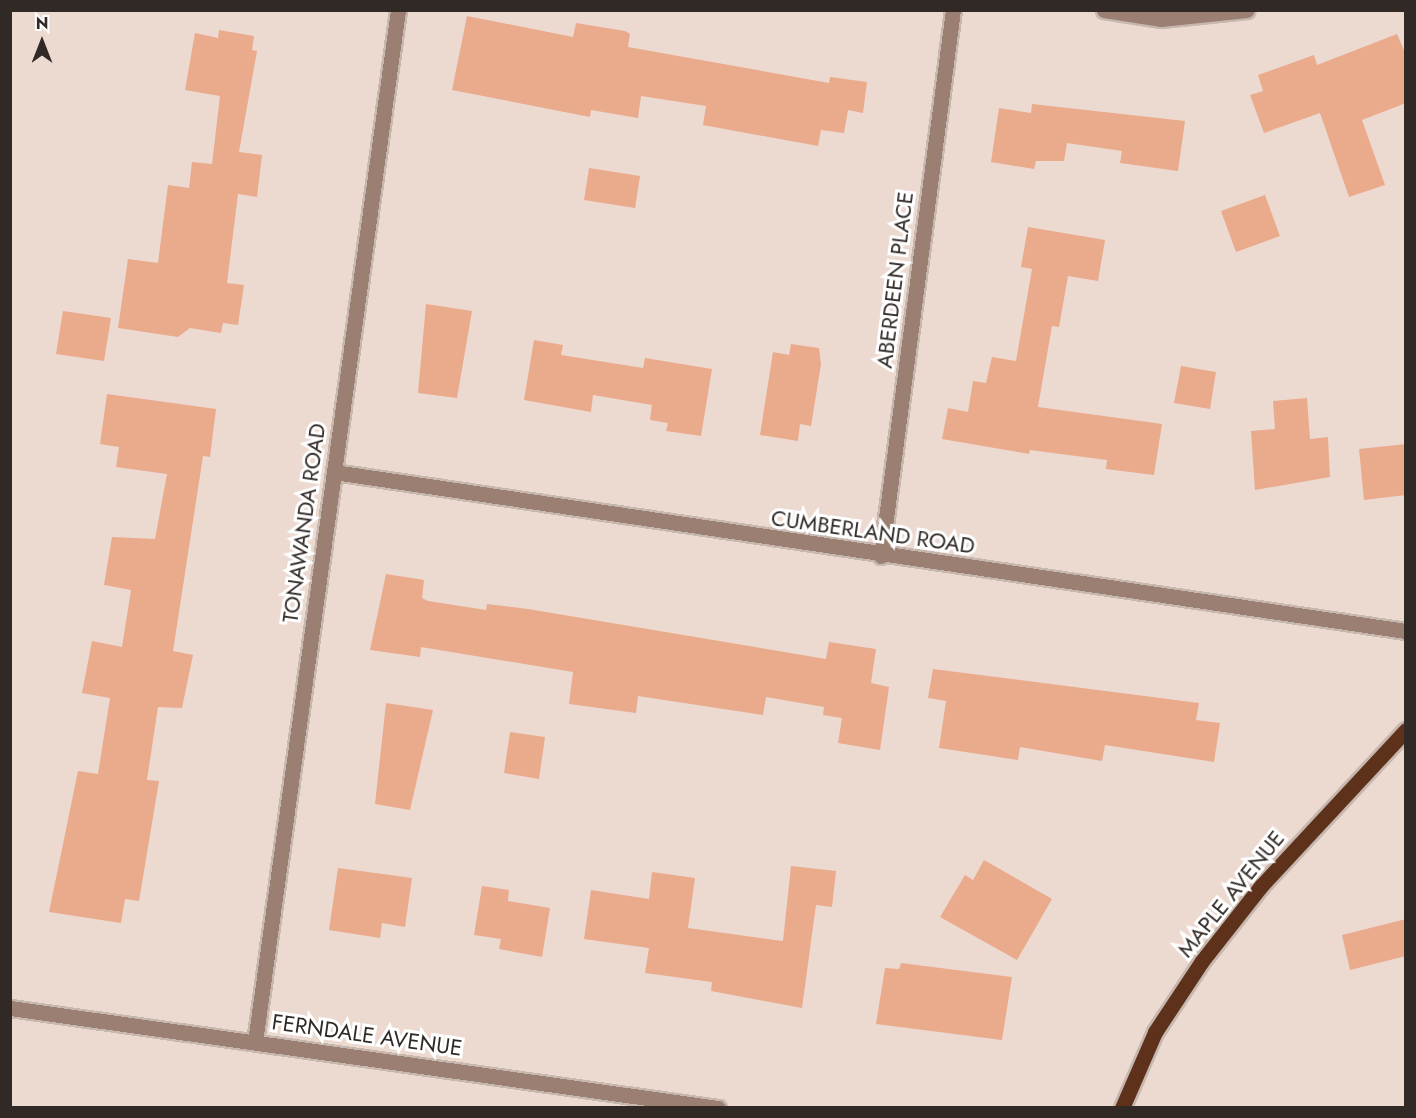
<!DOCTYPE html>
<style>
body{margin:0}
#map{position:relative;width:1416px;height:1118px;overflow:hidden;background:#ecdad1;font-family:Jost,sans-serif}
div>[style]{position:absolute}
.building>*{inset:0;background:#eaaa8c}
.roads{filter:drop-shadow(2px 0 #c6b7af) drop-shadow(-2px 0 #c6b7af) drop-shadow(0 2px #c6b7af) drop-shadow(0 -2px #c6b7af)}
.minor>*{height:15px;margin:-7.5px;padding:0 7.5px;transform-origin:7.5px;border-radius:7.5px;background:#9a7f72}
.major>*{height:15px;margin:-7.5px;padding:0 7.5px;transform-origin:7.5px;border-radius:7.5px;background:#5d311a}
span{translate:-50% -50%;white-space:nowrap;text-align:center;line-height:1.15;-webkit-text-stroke:6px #fff;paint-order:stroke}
.street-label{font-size:22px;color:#302926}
.frame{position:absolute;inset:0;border:12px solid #302926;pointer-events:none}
.north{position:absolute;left:12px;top:12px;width:60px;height:60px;-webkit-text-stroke:4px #fff;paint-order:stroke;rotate:0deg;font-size:16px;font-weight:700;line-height:24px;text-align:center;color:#302926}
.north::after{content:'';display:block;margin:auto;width:21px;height:27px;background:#302926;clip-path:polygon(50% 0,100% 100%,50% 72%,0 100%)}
</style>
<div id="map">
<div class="building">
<i style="clip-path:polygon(467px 16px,573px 37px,576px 23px,625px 31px,630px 34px,628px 47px,829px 83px,830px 77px,867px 82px,863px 113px,848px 110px,844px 133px,821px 130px,818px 146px,703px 125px,706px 106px,641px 96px,638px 118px,591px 110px,590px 117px,452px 90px)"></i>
<i style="clip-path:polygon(219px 30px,254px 36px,252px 50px,257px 51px,239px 152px,262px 155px,257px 197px,238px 194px,227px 283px,244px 285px,238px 325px,223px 323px,221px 333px,190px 328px,178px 337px,118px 328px,128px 259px,158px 263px,168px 185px,189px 188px,192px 162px,212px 164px,220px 96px,185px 90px,195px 33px,218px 38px)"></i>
<i style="clip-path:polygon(1397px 34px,1406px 55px,1406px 103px,1362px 120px,1385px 185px,1349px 197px,1320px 113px,1264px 133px,1250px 95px,1263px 91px,1258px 75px,1314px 55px,1317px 65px)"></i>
<i style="clip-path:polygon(1032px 104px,1185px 121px,1178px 171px,1120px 163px,1122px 151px,1067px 143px,1064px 161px,1036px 161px,1034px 169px,991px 162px,999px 108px,1031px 113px)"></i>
<i style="clip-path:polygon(589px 168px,640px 176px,635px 208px,584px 200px)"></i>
<i style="clip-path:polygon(1265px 195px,1280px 236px,1236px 252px,1221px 211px)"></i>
<i style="clip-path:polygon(1028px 227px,1105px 240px,1098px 281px,1068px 276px,1059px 327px,1052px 326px,1038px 407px,1162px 424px,1154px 475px,1106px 469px,1107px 460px,1030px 450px,1029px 454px,942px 439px,948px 408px,968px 412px,973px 381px,986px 383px,992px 357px,1016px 361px,1032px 269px,1021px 267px)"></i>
<i style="clip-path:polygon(426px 304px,472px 311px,457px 398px,418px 393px)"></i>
<i style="clip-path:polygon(63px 311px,111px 318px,104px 361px,56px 354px)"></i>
<i style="clip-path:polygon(534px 340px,563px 345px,561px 355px,643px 368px,645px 358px,712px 369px,701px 436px,666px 431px,668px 423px,650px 420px,652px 405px,593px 395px,591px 412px,524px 400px)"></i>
<i style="clip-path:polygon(791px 344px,819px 348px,821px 364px,811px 426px,800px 424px,798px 441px,760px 435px,773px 352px,789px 355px)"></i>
<i style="clip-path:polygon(1181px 366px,1216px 372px,1210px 409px,1174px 403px)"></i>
<i style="clip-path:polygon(107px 394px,216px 409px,210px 457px,203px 456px,173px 651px,193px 655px,182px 708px,158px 707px,147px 780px,159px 781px,139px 901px,125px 899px,121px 923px,49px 912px,78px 771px,98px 774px,110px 698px,82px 693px,92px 641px,122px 647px,131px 590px,104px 585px,112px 537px,155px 539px,167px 474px,116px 467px,119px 447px,100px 444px)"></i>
<i style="clip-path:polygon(1307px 398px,1310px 439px,1328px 437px,1330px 477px,1255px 490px,1251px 431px,1275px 429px,1273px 401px)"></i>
<i style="clip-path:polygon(1406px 444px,1406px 495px,1364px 500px,1359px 449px)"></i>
<i style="clip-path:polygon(386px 574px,424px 580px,422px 598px,428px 601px,486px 610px,487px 604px,528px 609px,826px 659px,829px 642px,876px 649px,871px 683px,889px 687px,880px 750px,838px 743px,842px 718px,823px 715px,824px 707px,766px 697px,763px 715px,638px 696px,636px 713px,569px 704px,573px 672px,421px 647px,420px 657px,370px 650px)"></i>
<i style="clip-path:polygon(933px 669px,1199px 703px,1196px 720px,1220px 723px,1214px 762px,1105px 745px,1102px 761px,1020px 747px,1018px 760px,939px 748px,946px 701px,928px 698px)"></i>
<i style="clip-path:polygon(386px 703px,433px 710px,410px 810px,375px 804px)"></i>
<i style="clip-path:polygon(510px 732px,545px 737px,539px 779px,504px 773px)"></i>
<i style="clip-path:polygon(984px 860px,1052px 899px,1017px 960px,940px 917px,965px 875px,973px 880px)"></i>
<i style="clip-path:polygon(791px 866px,836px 871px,832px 907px,816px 905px,802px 1008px,711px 991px,712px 982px,645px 973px,649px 948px,584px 939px,591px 890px,649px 899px,652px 872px,695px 878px,688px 928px,783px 941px)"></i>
<i style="clip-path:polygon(338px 868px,412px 878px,405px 927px,382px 923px,380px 938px,329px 930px)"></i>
<i style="clip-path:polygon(482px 886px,509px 890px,508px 901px,550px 908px,542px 957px,499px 949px,501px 939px,474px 935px)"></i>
<i style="clip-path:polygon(1406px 919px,1406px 956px,1350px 970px,1342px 935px)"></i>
<i style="clip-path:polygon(901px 963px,1012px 977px,1002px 1040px,876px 1024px,885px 968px,899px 969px)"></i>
</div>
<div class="roads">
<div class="minor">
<i style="left:1104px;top:10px;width:58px;rotate:9deg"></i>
<i style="left:1161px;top:19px;width:86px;rotate:-6deg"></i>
<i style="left:334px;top:472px;width:1084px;rotate:8.44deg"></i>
<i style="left:881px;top:556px;width:551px;rotate:-82.49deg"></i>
<i style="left:10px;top:1008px;width:715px;rotate:8.04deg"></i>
<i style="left:255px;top:1042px;width:1042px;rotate:-82.11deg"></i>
</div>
<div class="major">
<i style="left:1122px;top:1108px;width:83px;rotate:-66.5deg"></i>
<i style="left:1155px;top:1032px;width:85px;rotate:-56.5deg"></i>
<i style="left:1202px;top:961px;width:95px;rotate:-51.8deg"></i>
<i style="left:1261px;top:886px;width:213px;rotate:-47.1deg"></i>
</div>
</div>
<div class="street-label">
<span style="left:895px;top:280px;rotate:-83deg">ABERDEEN PLACE</span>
<span style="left:304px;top:523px;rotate:-82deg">TONAWANDA ROAD</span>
<span style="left:873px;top:532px;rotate:8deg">CUMBERLAND ROAD</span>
<span style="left:1231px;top:894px;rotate:-51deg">MAPLE AVENUE</span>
<span style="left:367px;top:1035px;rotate:8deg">FERNDALE AVENUE</span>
</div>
<div class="frame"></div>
<div class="north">N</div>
</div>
